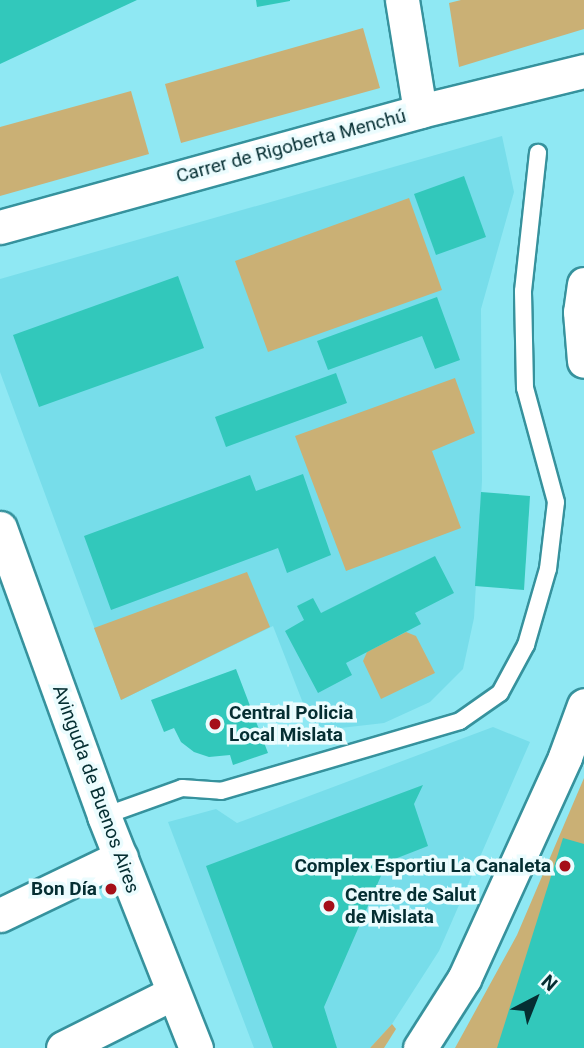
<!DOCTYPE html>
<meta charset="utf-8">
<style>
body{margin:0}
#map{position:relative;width:584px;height:1048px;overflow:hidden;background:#8fe8f3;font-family:Roboto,sans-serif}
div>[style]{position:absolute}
.built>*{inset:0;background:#77ddea}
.green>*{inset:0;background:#cab075}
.building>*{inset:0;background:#32c8bb}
.roads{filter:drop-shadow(2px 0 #36929d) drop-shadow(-2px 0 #36929d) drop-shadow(0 2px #36929d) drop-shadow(0 -2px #36929d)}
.service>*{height:16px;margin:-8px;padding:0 8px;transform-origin:8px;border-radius:8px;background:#fff}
.minor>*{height:33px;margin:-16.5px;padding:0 16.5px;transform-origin:16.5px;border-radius:16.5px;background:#fff}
.dots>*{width:19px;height:19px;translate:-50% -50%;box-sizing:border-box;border:4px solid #ebfcfe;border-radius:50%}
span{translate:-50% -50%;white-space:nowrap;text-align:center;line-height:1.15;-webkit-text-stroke:7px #ebfcfe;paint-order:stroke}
.street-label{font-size:19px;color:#052e32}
.poi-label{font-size:19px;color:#052e32;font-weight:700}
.left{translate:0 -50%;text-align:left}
.right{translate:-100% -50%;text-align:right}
.north{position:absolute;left:500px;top:964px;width:70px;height:70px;-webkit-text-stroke:5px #ebfcfe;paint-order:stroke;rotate:42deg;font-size:19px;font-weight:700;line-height:28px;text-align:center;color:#052e32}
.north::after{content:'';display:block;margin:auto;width:24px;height:32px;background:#052e32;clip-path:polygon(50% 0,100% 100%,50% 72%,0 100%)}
</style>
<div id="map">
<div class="built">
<i style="clip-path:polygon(502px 136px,514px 192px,481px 309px,482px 481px,474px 618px,463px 669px,430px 702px,384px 723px,323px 730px,308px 716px,273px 626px,121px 700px,0 372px,0 279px)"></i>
<i style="clip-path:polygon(493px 727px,530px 742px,439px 951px,392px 1024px,370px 1048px,254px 1048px,168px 822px,216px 809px,237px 823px)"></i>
</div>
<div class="green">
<i style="clip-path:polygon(461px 0,584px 0,584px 29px,459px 67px,449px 3px)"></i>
<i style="clip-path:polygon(363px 28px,380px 88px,181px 143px,165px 84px)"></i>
<i style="clip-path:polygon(131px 91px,149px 154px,0 196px,0 127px)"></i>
<i style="clip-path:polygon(409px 198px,442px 290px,268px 352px,235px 261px)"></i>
<i style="clip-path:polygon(455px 378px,475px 433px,432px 451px,461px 528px,346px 571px,295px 436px)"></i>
<i style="clip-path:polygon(247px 572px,270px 627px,121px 700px,94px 628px)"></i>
<i style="clip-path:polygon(406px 632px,416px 636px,435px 673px,381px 699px,363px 661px,367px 652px)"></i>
<i style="clip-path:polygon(584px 778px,584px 1048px,455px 1048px,517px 935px)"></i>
<i style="clip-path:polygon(392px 1024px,396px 1029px,384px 1048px,370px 1048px)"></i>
</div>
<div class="building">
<i style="clip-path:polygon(0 0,137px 0,0 64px)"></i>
<i style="clip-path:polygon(256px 0,290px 0,290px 1px,257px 7px)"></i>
<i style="clip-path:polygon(464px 176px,486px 237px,436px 255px,414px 194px)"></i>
<i style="clip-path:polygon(178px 276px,204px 348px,39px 407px,13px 335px)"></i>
<i style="clip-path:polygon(437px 297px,460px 360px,435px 369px,422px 336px,328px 370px,317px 341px)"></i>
<i style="clip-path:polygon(336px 373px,347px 403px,226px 447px,215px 417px)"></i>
<i style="clip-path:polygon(303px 474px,331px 555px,287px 573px,278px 548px,111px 610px,84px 536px,250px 475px,256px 491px)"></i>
<i style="clip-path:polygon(481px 492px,530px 496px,524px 590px,475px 586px)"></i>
<i style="clip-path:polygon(435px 556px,454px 593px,415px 613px,421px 624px,346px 663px,352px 675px,318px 693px,285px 631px,304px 620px,297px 606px,313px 598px,321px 613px)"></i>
<i style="clip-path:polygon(236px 669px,268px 753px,233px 765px,230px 755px,209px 757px,194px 752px,181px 742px,174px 728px,164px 732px,151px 700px)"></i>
<i style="clip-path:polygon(423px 785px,414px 804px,428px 846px,387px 862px,324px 1007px,337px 1048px,273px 1048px,206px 866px)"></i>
<i style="clip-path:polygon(563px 838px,584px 844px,584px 1048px,497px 1048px)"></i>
</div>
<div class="roads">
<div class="service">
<i style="left:104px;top:816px;width:83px;rotate:-19.7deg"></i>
<i style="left:182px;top:788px;width:39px;rotate:4deg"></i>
<i style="left:221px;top:791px;width:249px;rotate:-16.3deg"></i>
<i style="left:460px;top:721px;width:49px;rotate:-35deg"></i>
<i style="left:500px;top:693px;width:55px;rotate:-61.6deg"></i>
<i style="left:526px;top:645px;width:79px;rotate:-73.9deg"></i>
<i style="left:548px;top:569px;width:67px;rotate:-83.2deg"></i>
<i style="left:556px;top:502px;width:118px;rotate:-105.2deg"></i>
<i style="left:525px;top:388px;width:97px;rotate:-91.2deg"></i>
<i style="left:523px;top:291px;width:139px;rotate:-83.8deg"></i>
</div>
<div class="minor">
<i style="left:402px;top:0;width:112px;rotate:80.8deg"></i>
<i style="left:0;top:227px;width:436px;rotate:-15.4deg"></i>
<i style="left:420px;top:111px;width:169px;rotate:-13.7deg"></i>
<i style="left:584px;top:284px;width:28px;rotate:98deg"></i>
<i style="left:580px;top:312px;width:49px;rotate:85.3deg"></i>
<i style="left:0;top:528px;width:306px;rotate:70.1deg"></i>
<i style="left:104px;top:816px;width:250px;rotate:68.4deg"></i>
<i style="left:0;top:915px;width:134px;rotate:-25.6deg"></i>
<i style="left:63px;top:1048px;width:123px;rotate:-26.6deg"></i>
<i style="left:420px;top:1048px;width:82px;rotate:-57.5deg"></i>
<i style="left:464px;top:979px;width:244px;rotate:-65.5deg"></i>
<i style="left:565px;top:757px;width:55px;rotate:-69.9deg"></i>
</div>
</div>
<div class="dots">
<i style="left:215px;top:724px;background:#a50e18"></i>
<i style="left:565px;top:866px;background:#a50e18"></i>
<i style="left:111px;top:889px;background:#a50e18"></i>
<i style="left:329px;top:906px;background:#a50e18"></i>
</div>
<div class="street-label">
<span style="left:291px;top:146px;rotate:-15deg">Carrer de Rigoberta Menchú</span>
<span style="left:96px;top:789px;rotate:70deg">Avinguda de Buenos Aires</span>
</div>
<div class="poi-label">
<span class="left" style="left:229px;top:724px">Central Policia<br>Local Mislata</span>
<span class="right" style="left:551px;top:866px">Complex Esportiu La Canaleta</span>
<span class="right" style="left:97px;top:889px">Bon Día</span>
<span class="left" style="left:345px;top:906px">Centre de Salut<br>de Mislata</span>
</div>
<div class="north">N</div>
</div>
